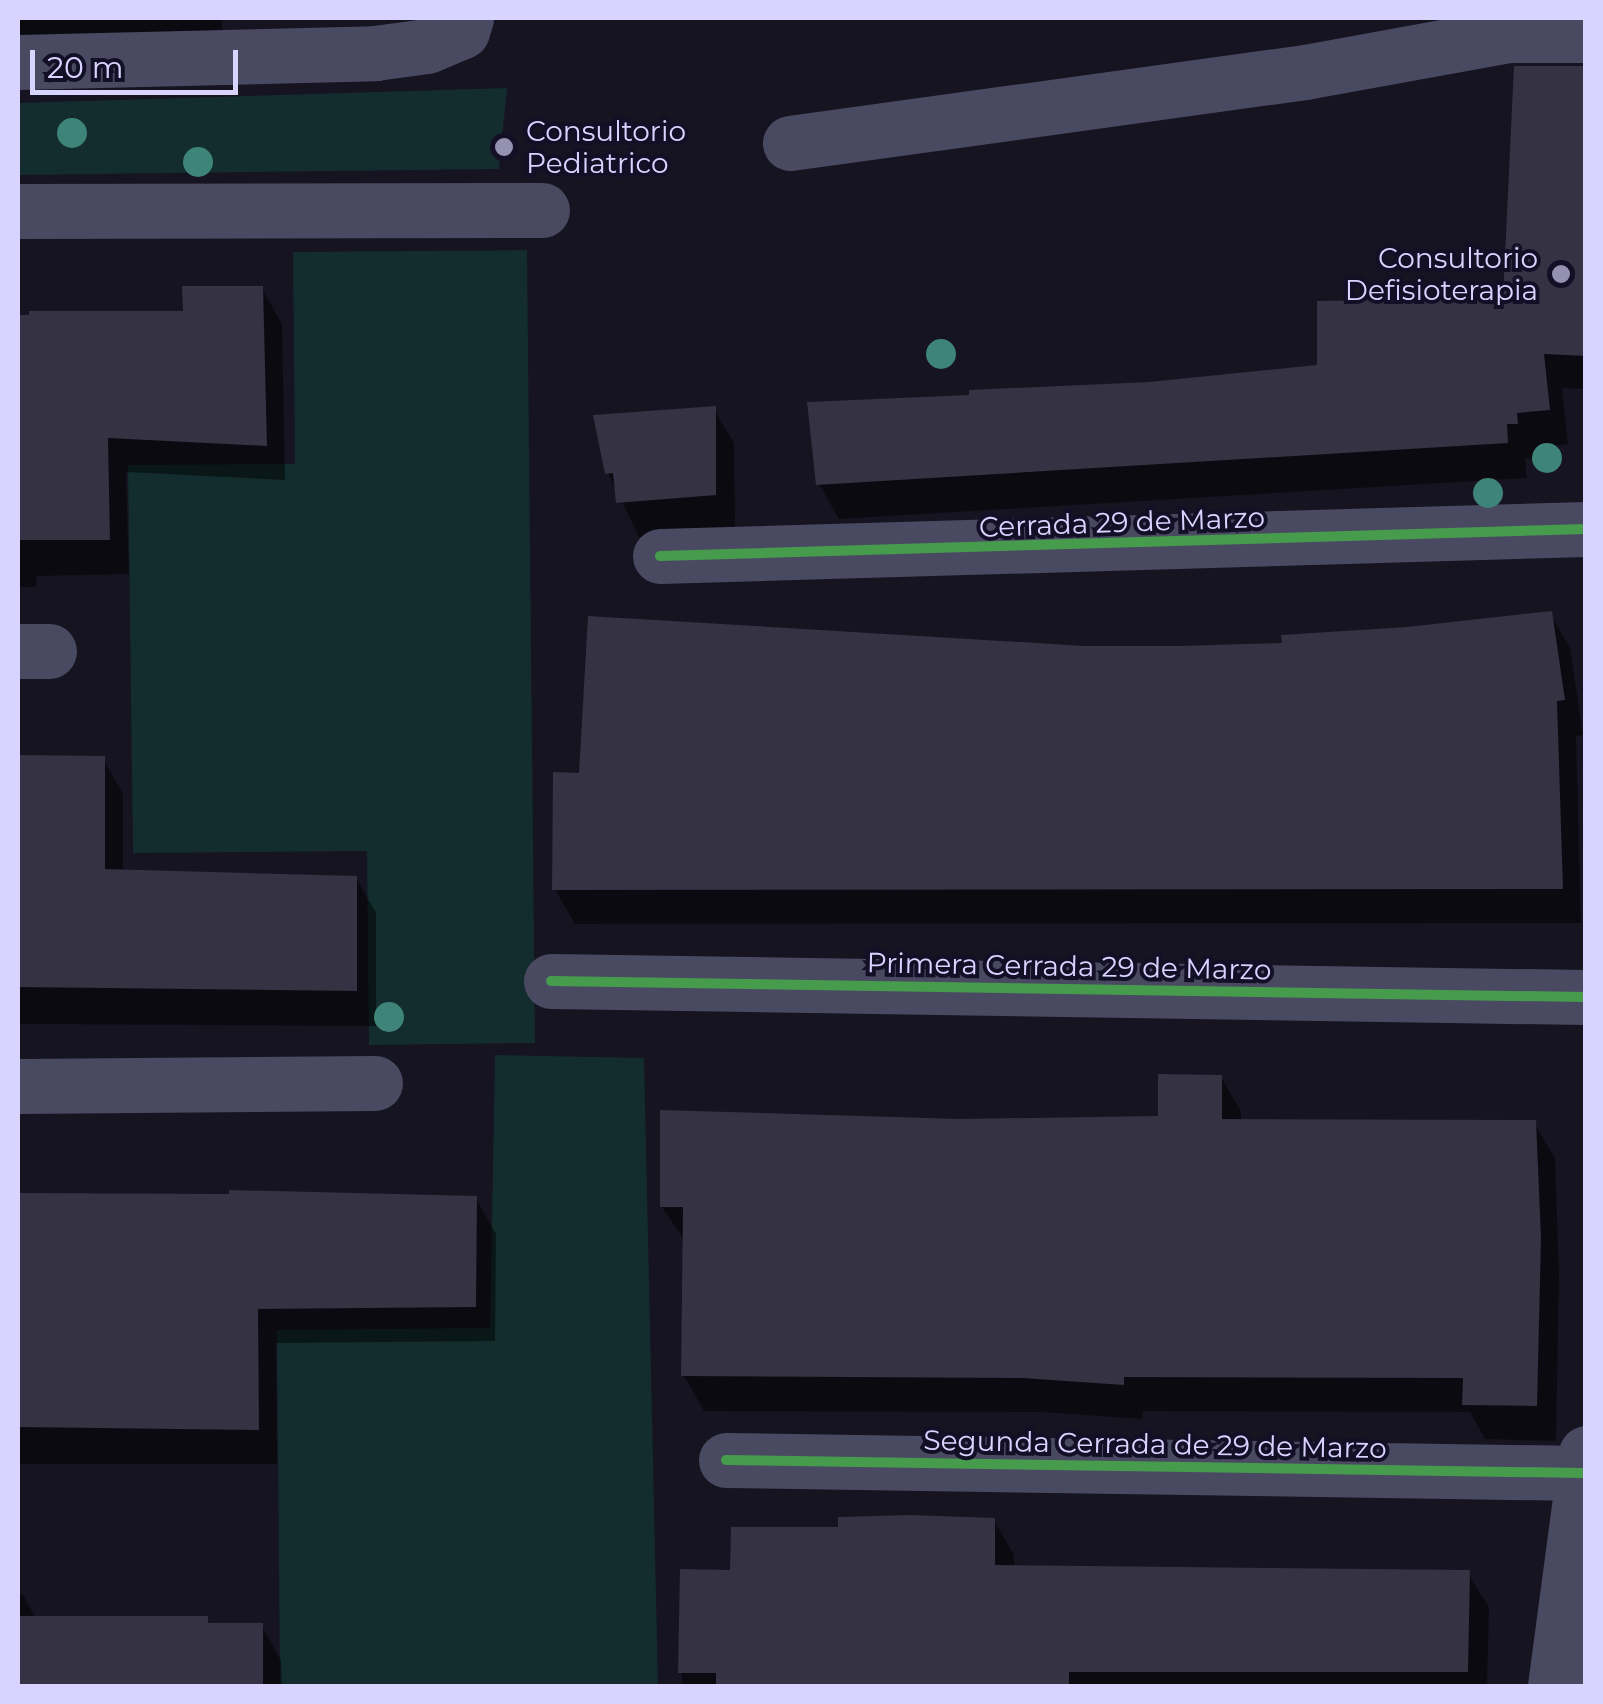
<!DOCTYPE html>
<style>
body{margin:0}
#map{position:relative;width:1603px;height:1704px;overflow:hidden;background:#161421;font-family:Montserrat,sans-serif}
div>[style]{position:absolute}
.green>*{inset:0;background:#132c2d}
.shadow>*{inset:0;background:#0007}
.building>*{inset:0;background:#343243}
.minor>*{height:55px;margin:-27.5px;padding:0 27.5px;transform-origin:27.5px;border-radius:27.5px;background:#4a4962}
.cycleway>*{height:10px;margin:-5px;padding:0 5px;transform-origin:5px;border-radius:5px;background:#469c4c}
.trees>*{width:30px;height:30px;margin:-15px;border-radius:50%;background:#3e8478}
.dots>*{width:28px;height:28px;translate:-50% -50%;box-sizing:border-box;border:5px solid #130f26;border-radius:50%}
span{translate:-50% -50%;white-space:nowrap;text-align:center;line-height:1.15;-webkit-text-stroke:8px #130f26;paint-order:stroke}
.poi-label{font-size:28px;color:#d9d4ff}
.left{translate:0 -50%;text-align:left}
.right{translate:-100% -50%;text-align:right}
.street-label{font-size:28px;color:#d9d4ff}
.frame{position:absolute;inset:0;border:20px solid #d9d4ff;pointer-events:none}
.scale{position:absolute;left:30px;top:50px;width:208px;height:45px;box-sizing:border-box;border:5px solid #d9d4ff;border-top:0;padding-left:12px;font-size:30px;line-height:35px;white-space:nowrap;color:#d9d4ff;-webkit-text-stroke:8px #130f26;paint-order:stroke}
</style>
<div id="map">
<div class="green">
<i style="clip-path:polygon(507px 88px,499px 169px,18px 175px,18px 103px)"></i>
<i style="clip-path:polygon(527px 250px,535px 1043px,369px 1045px,367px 851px,133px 853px,128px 465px,295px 464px,293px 252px)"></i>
<i style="clip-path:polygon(495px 1055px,644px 1058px,658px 1686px,280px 1686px,277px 1330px,490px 1328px)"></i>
</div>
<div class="shadow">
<i style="clip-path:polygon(18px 18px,222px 18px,222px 48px,18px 48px)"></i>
<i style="clip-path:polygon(1586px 67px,1586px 389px,1562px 388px,1568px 444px,1535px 448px,1536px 458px,1525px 459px,1527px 478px,839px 519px,819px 484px,972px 398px,1320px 367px,1505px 301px)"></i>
<i style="clip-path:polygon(262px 289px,282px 324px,285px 480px,126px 472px,129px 574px,37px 576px,36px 587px,18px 587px,18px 317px,185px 314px)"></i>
<i style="clip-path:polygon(714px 409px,734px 443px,735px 529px,639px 537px,608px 473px)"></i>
<i style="clip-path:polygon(1550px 613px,1570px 648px,1583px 735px,1576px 736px,1581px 923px,575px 924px,555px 889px,581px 775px,1085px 648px,1284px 646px)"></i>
<i style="clip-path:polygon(103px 759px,123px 794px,123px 872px,356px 878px,376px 913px,376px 1026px,18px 1024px,18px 762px)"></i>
<i style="clip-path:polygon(1221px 1077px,1241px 1112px,1241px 1122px,1534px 1123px,1555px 1158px,1559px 1275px,1556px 1441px,1485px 1439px,1470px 1412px,1143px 1411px,1142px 1419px,1043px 1412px,704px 1411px,684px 1376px,685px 1241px,662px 1207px,960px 1121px,1161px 1119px)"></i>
<i style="clip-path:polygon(18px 1194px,476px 1199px,496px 1234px,495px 1341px,276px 1343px,277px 1464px,18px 1464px)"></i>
<i style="clip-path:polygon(994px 1520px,1014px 1555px,1014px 1568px,1468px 1573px,1489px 1608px,1487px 1686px,682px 1686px,682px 1572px,733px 1572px,840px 1529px)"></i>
<i style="clip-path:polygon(18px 1595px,23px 1595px,36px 1618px,207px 1619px,211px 1626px,261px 1625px,281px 1660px,282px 1686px,18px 1686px)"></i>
</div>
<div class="building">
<i style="clip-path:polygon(1514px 66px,1586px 66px,1586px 356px,1544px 354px,1550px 410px,1517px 413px,1518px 424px,1507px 424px,1508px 443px,816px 485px,807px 402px,969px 395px,969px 390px,1149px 382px,1317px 365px,1317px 301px,1503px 298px)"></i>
<i style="clip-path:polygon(182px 286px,263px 286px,267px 446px,108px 438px,110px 540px,18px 540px,18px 315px,29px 315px,29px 311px,183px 311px)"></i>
<i style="clip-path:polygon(716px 406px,716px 495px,616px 503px,613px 473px,605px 474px,593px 415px)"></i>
<i style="clip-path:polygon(1552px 611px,1565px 700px,1557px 701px,1563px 889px,552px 890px,553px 772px,579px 773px,588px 616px,1085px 646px,1180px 646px,1282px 643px,1281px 635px,1407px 627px)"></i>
<i style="clip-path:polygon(18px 755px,105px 756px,105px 869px,357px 876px,357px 991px,18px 987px)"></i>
<i style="clip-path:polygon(1158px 1074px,1222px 1075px,1222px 1119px,1536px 1120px,1541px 1238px,1537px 1406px,1462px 1405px,1463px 1378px,1124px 1377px,1124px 1385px,1022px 1378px,681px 1376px,683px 1207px,660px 1207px,660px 1110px,960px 1119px,1158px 1116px)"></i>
<i style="clip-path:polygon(229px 1190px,477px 1196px,476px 1307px,258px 1309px,259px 1430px,18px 1427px,18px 1193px,229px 1194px)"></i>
<i style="clip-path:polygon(910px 1515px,995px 1518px,995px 1565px,1470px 1570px,1468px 1672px,1069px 1672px,1069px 1686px,716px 1686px,716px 1673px,678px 1673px,680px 1569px,730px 1570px,731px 1527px,838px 1527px,838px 1517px)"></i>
<i style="clip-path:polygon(18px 1616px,208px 1616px,208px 1623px,263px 1623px,263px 1686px,18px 1686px)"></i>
</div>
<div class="minor">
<i style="left:18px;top:62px;width:357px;rotate:-1.4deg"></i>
<i style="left:375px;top:53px;width:52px;rotate:-7.7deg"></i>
<i style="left:427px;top:46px;width:38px;rotate:-23deg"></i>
<i style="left:462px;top:31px;width:14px;rotate:-73deg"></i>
<i style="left:790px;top:143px;width:520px;rotate:-7.85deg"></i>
<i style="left:1305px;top:72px;width:206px;rotate:-10.3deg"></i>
<i style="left:1508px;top:35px;width:78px"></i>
<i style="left:18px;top:211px;width:524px;rotate:-0.11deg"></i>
<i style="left:660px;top:556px;width:926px;rotate:-1.67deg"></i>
<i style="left:18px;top:651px;width:31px"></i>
<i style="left:551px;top:981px;width:1035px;rotate:0.89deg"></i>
<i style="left:18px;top:1086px;width:357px;rotate:-0.5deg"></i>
<i style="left:726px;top:1460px;width:857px;rotate:0.87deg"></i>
<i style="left:1555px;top:1686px;width:235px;rotate:-82.4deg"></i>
</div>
<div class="cycleway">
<i style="left:660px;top:556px;width:926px;rotate:-1.67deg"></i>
<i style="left:551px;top:981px;width:1035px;rotate:0.89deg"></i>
<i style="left:726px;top:1460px;width:857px;rotate:0.87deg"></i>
</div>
<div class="trees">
<i style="left:72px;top:133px"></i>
<i style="left:198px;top:162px"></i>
<i style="left:941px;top:354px"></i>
<i style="left:1547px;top:458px"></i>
<i style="left:1488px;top:493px"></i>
<i style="left:389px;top:1017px"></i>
</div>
<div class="dots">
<i style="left:504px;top:147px;background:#9591b1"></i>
<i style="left:1561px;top:274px;background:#9591b1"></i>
</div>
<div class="poi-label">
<span class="left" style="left:526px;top:147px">Consultorio<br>Pediatrico</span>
<span class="right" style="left:1538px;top:274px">Consultorio<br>Defisioterapia</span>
</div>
<div class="street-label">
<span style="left:1122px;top:522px;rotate:-2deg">Cerrada 29 de Marzo</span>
<span style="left:1069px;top:966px;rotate:1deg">Primera Cerrada 29 de Marzo</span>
<span style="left:1155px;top:1444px;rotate:1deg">Segunda Cerrada de 29 de Marzo</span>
</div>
<div class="frame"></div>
<div class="scale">20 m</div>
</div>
